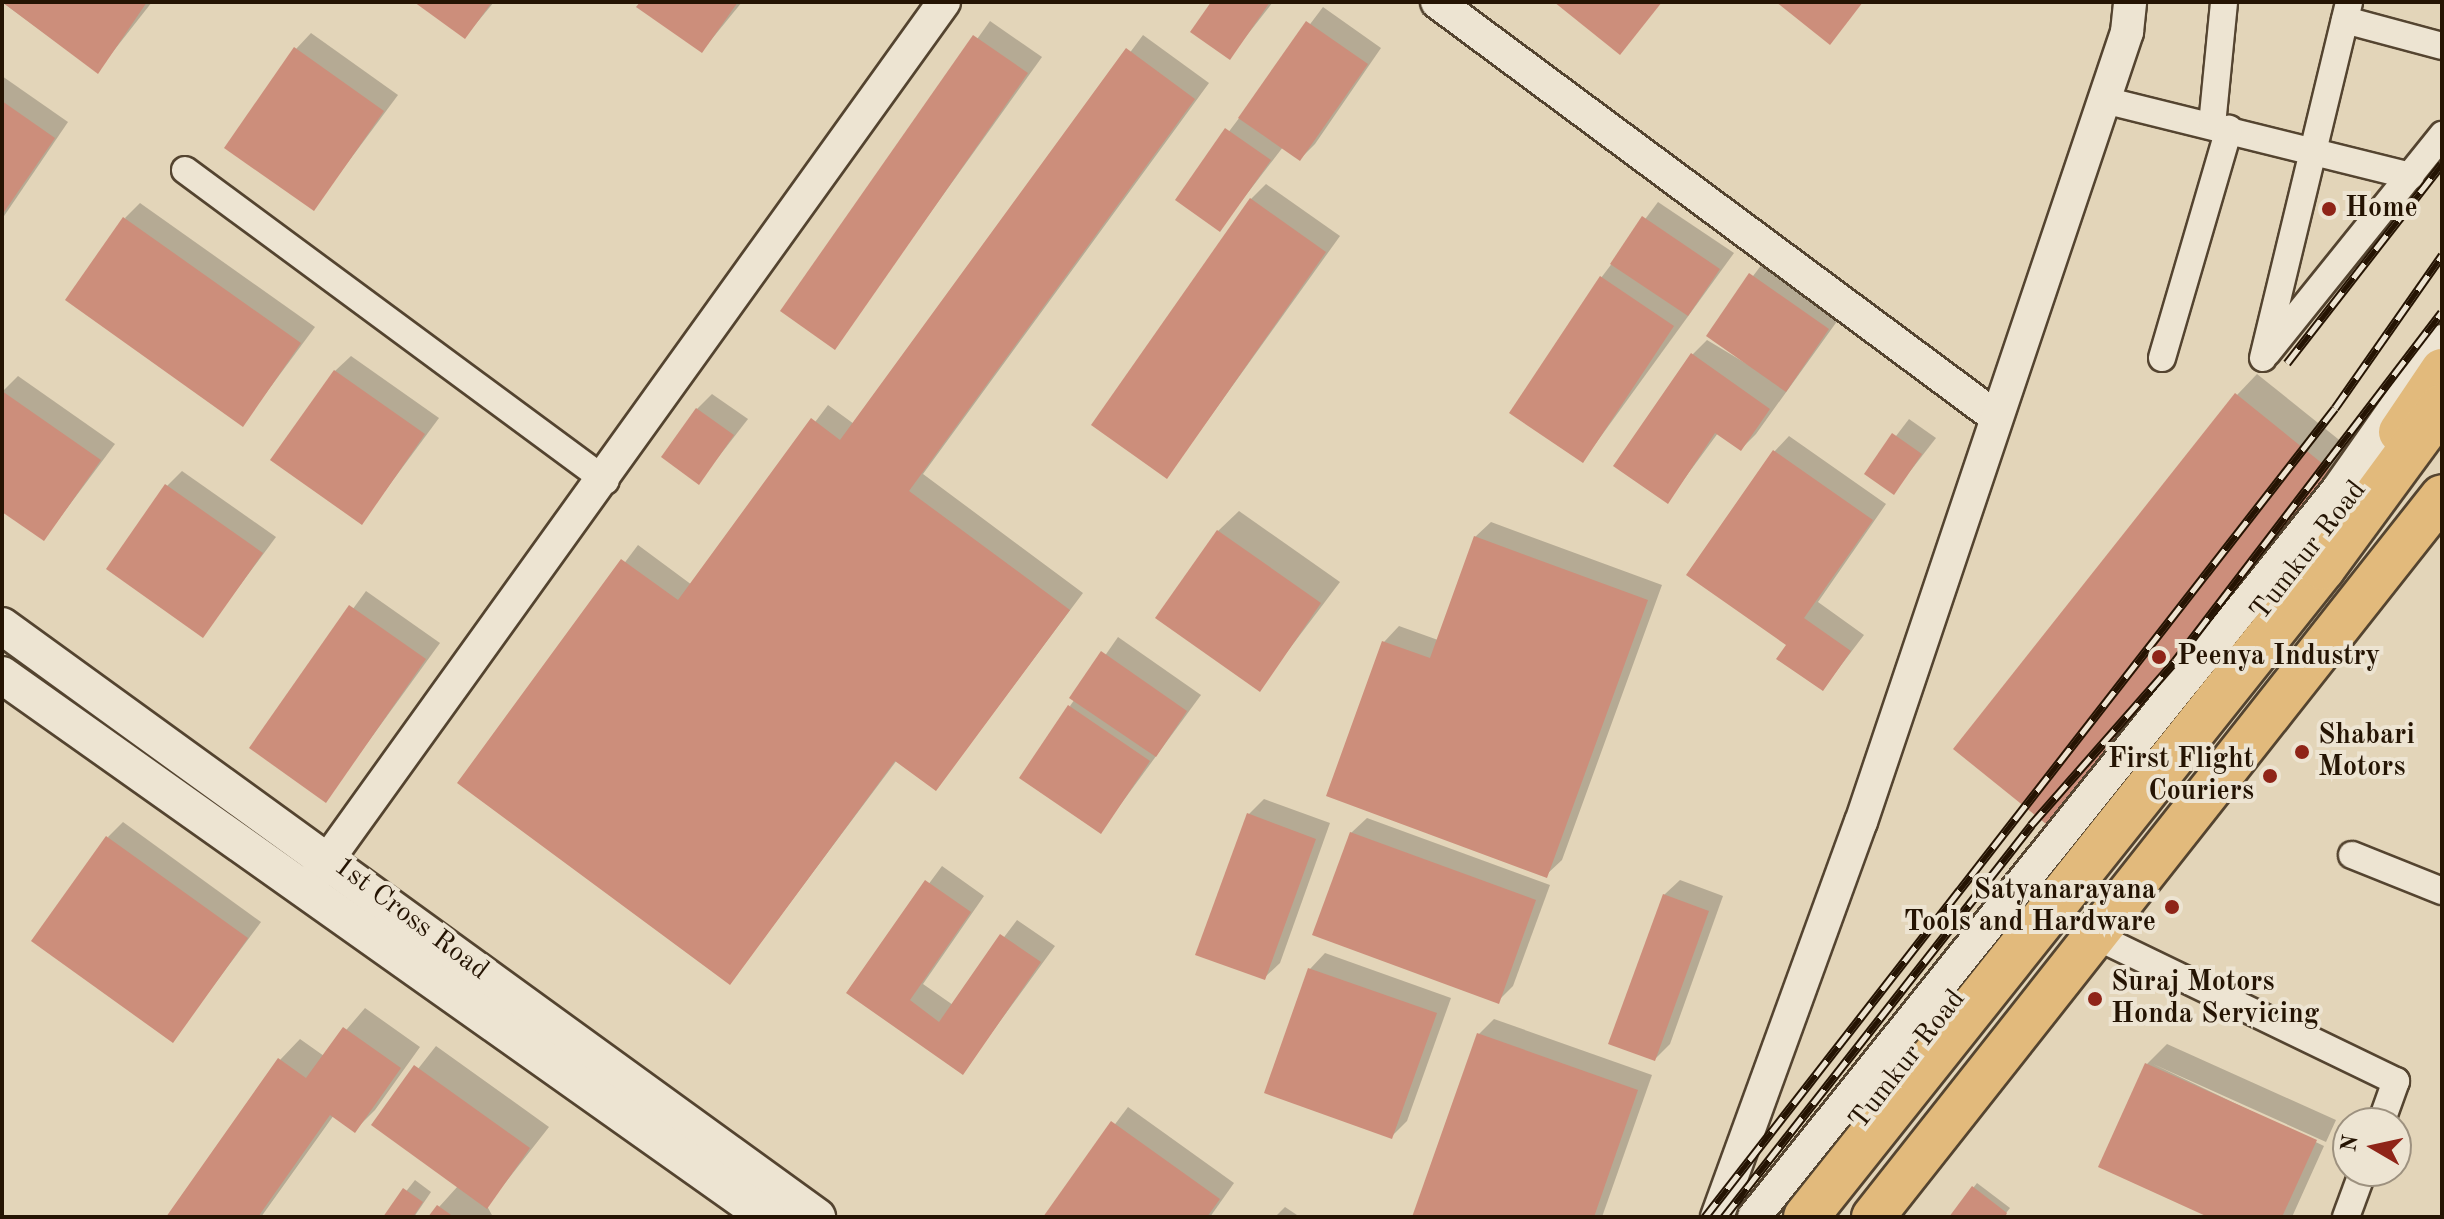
<!DOCTYPE html>
<style>
body{margin:0}
#map{position:relative;width:2444px;height:1219px;overflow:hidden;background:#e3d5b9;font-family:"Old Standard TT",serif}
div>[style]{position:absolute}
.shadow>*{inset:0;background:#0003}
.building>*{inset:0;background:#cc8e7b}
.roads{filter:drop-shadow(2px 0 #544430) drop-shadow(-2px 0 #544430) drop-shadow(0 2px #544430) drop-shadow(0 -2px #544430)}
.minor>*{height:26px;margin:-13px;padding:0 13px;transform-origin:13px;border-radius:13px;background:#ede4d2}
.tertiary>*{height:32px;margin:-16px;padding:0 16px;transform-origin:16px;border-radius:16px;background:#ede4d2}
.secondary>*{height:36px;margin:-18px;padding:0 18px;transform-origin:18px;border-radius:18px;background:#ede4d2}
.trunk>*{height:42px;margin:-21px;padding:0 21px;transform-origin:21px;border-radius:21px;background:#e2ba7c}
.motorway>*{height:44px;margin:-22px;padding:0 22px;transform-origin:22px;border-radius:22px;background:#e2ba7c}
.rail>*{height:9px;margin-top:-4.5px;transform-origin:0;background:repeating-linear-gradient(90deg,#ede4d2 0 18px,#251403 0 36px);box-sizing:border-box;border-block:2px solid #251403}
.dots>*{width:22px;height:22px;translate:-50% -50%;box-sizing:border-box;border:4px solid #ede4d2;border-radius:50%}
span{translate:-50% -50%;white-space:nowrap;text-align:center;line-height:1.15;-webkit-text-stroke:8px #ede4d2;paint-order:stroke}
.poi-label{font-size:28px;color:#251403;font-weight:700}
.left{translate:0 -50%;text-align:left}
.right{translate:-100% -50%;text-align:right}
.street-label{font-size:28px;color:#251403}
.frame{position:absolute;inset:0;border:4px solid #251403;pointer-events:none}
.north{position:absolute;left:2332px;top:1107px;width:80px;height:80px;box-sizing:border-box;background:#ede4d2;border:2px solid #9d917f;border-radius:50%;rotate:279deg;font-size:22px;font-weight:700;line-height:32px;text-align:center;color:#251403}
.north::after{content:'';display:block;margin:auto;width:28px;height:36px;background:#8f2418;clip-path:polygon(50% 0,100% 100%,50% 72%,0 100%)}
</style>
<div id="map">
<div class="shadow">
<i style="clip-path:polygon(2px 2px,152px 2px,97px 72px)"></i>
<i style="clip-path:polygon(417px 2px,494px 2px,465px 37px)"></i>
<i style="clip-path:polygon(643px 2px,742px 2px,702px 51px)"></i>
<i style="clip-path:polygon(1213px 2px,1273px 2px,1230px 57px)"></i>
<i style="clip-path:polygon(1323px 7px,1381px 48px,1315px 144px,1300px 159px,1283px 147px,1220px 229px,1178px 199px)"></i>
<i style="clip-path:polygon(990px 21px,1042px 57px,834px 347px,783px 311px)"></i>
<i style="clip-path:polygon(311px 33px,398px 95px,314px 208px,296px 49px)"></i>
<i style="clip-path:polygon(1143px 35px,1209px 83px,923px 474px,1083px 593px,936px 789px,897px 760px,730px 983px,460px 782px,638px 545px,692px 585px,828px 405px,854px 424px)"></i>
<i style="clip-path:polygon(2px 76px,68px 122px,2px 219px)"></i>
<i style="clip-path:polygon(1266px 184px,1340px 236px,1167px 477px,1251px 199px)"></i>
<i style="clip-path:polygon(1658px 202px,1734px 253px,1583px 461px,1601px 278px)"></i>
<i style="clip-path:polygon(140px 203px,315px 327px,243px 424px,125px 218px)"></i>
<i style="clip-path:polygon(1766px 259px,1843px 313px,1756px 434px,1741px 449px,1718px 433px,1668px 501px,1692px 355px,1707px 340px,1762px 373px,1708px 335px)"></i>
<i style="clip-path:polygon(351px 356px,439px 418px,362px 522px,335px 371px)"></i>
<i style="clip-path:polygon(2257px 374px,2363px 459px,2081px 813px,2237px 395px)"></i>
<i style="clip-path:polygon(18px 376px,115px 444px,44px 539px,2px 509px,2px 392px)"></i>
<i style="clip-path:polygon(712px 394px,748px 419px,699px 482px,697px 409px)"></i>
<i style="clip-path:polygon(1909px 419px,1936px 438px,1894px 492px,1867px 474px)"></i>
<i style="clip-path:polygon(1789px 436px,1886px 504px,1818px 602px,1864px 635px,1823px 689px,1789px 644px,1774px 452px)"></i>
<i style="clip-path:polygon(182px 471px,276px 537px,203px 635px,167px 486px)"></i>
<i style="clip-path:polygon(1239px 511px,1340px 582px,1259px 689px,1218px 531px)"></i>
<i style="clip-path:polygon(1491px 522px,1662px 585px,1562px 860px,1546px 875px,1328px 795px,1384px 642px,1399px 626px,1438px 640px,1475px 537px)"></i>
<i style="clip-path:polygon(366px 591px,440px 643px,326px 800px,252px 747px)"></i>
<i style="clip-path:polygon(1118px 637px,1201px 695px,1101px 831px,1070px 706px)"></i>
<i style="clip-path:polygon(1264px 799px,1330px 823px,1280px 963px,1264px 978px,1249px 814px)"></i>
<i style="clip-path:polygon(1367px 818px,1550px 885px,1513px 986px,1498px 1001px,1351px 833px)"></i>
<i style="clip-path:polygon(123px 822px,261px 922px,173px 1040px,108px 837px)"></i>
<i style="clip-path:polygon(942px 866px,984px 896px,923px 984px,953px 1005px,1017px 920px,1055px 946px,963px 1072px,849px 992px)"></i>
<i style="clip-path:polygon(1680px 880px,1723px 896px,1670px 1044px,1655px 1059px,1664px 895px)"></i>
<i style="clip-path:polygon(1325px 953px,1451px 998px,1407px 1121px,1392px 1136px,1267px 1092px,1310px 969px)"></i>
<i style="clip-path:polygon(365px 1008px,420px 1047px,375px 1110px,355px 1130px,334px 1115px,261px 1217px,168px 1217px,280px 1060px,300px 1039px,324px 1056px)"></i>
<i style="clip-path:polygon(1494px 1019px,1652px 1075px,1602px 1217px,1414px 1217px,1479px 1034px)"></i>
<i style="clip-path:polygon(2167px 1044px,2336px 1120px,2326px 1142px,2153px 1064px,2324px 1146px,2292px 1217px,2213px 1217px,2147px 1064px)"></i>
<i style="clip-path:polygon(436px 1046px,549px 1127px,487px 1206px,493px 1217px,430px 1217px,458px 1186px,374px 1125px)"></i>
<i style="clip-path:polygon(1128px 1107px,1234px 1183px,1210px 1217px,1045px 1217px)"></i>
<i style="clip-path:polygon(415px 1180px,431px 1192px,414px 1217px,386px 1217px)"></i>
<i style="clip-path:polygon(1977px 1183px,2010px 1208px,2003px 1217px,1951px 1217px)"></i>
<i style="clip-path:polygon(1285px 1207px,1300px 1217px,1275px 1217px)"></i>
</div>
<div class="building">
<i style="clip-path:polygon(2px 2px,147px 2px,98px 74px)"></i>
<i style="clip-path:polygon(414px 2px,492px 2px,465px 39px)"></i>
<i style="clip-path:polygon(640px 2px,738px 2px,702px 53px,636px 7px)"></i>
<i style="clip-path:polygon(1211px 2px,1270px 2px,1230px 60px,1190px 32px)"></i>
<i style="clip-path:polygon(1554px 2px,1662px 2px,1620px 55px)"></i>
<i style="clip-path:polygon(1776px 2px,1863px 2px,1830px 45px)"></i>
<i style="clip-path:polygon(1306px 21px,1368px 64px,1300px 161px,1238px 118px)"></i>
<i style="clip-path:polygon(973px 35px,1028px 73px,835px 350px,780px 311px)"></i>
<i style="clip-path:polygon(294px 47px,384px 111px,314px 211px,224px 148px)"></i>
<i style="clip-path:polygon(1126px 48px,1195px 99px,909px 491px,1070px 610px,936px 791px,895px 761px,730px 985px,457px 783px,621px 559px,678px 600px,811px 418px,840px 440px)"></i>
<i style="clip-path:polygon(2px 101px,55px 138px,2px 215px)"></i>
<i style="clip-path:polygon(1225px 128px,1271px 160px,1220px 232px,1175px 200px)"></i>
<i style="clip-path:polygon(1250px 198px,1326px 252px,1167px 479px,1091px 425px)"></i>
<i style="clip-path:polygon(1642px 216px,1720px 269px,1688px 316px,1610px 264px)"></i>
<i style="clip-path:polygon(123px 217px,301px 343px,243px 427px,65px 300px)"></i>
<i style="clip-path:polygon(1749px 273px,1829px 329px,1786px 392px,1706px 336px)"></i>
<i style="clip-path:polygon(1600px 276px,1674px 326px,1583px 463px,1509px 413px)"></i>
<i style="clip-path:polygon(1691px 353px,1770px 409px,1741px 451px,1715px 433px,1668px 504px,1613px 466px)"></i>
<i style="clip-path:polygon(334px 370px,425px 434px,362px 525px,270px 460px)"></i>
<i style="clip-path:polygon(2px 391px,101px 460px,44px 541px,2px 512px)"></i>
<i style="clip-path:polygon(2235px 393px,2344px 481px,2061px 836px,1953px 749px)"></i>
<i style="clip-path:polygon(696px 408px,734px 435px,699px 485px,661px 457px)"></i>
<i style="clip-path:polygon(1892px 433px,1922px 454px,1894px 495px,1864px 474px)"></i>
<i style="clip-path:polygon(1773px 450px,1873px 520px,1804px 618px,1851px 651px,1823px 691px,1776px 659px,1786px 645px,1686px 575px)"></i>
<i style="clip-path:polygon(165px 484px,263px 553px,203px 638px,106px 569px)"></i>
<i style="clip-path:polygon(1217px 530px,1321px 603px,1260px 692px,1155px 618px)"></i>
<i style="clip-path:polygon(1474px 536px,1648px 600px,1547px 878px,1326px 796px,1382px 641px,1430px 658px)"></i>
<i style="clip-path:polygon(349px 605px,426px 659px,326px 803px,249px 748px)"></i>
<i style="clip-path:polygon(1101px 651px,1187px 711px,1156px 757px,1069px 698px)"></i>
<i style="clip-path:polygon(1068px 705px,1150px 761px,1101px 834px,1019px 778px)"></i>
<i style="clip-path:polygon(1247px 813px,1316px 839px,1265px 980px,1195px 955px)"></i>
<i style="clip-path:polygon(1350px 832px,1536px 900px,1499px 1004px,1312px 935px)"></i>
<i style="clip-path:polygon(106px 836px,248px 938px,173px 1043px,31px 941px)"></i>
<i style="clip-path:polygon(925px 880px,971px 912px,910px 1000px,939px 1022px,1000px 934px,1041px 962px,963px 1075px,846px 993px)"></i>
<i style="clip-path:polygon(1663px 894px,1709px 911px,1655px 1061px,1608px 1044px)"></i>
<i style="clip-path:polygon(1308px 968px,1437px 1013px,1392px 1139px,1264px 1093px)"></i>
<i style="clip-path:polygon(343px 1027px,401px 1068px,355px 1133px,330px 1115px,258px 1217px,166px 1217px,278px 1058px,306px 1078px)"></i>
<i style="clip-path:polygon(1477px 1033px,1638px 1090px,1594px 1217px,1412px 1217px)"></i>
<i style="clip-path:polygon(2145px 1063px,2317px 1140px,2282px 1217px,2208px 1217px,2098px 1167px)"></i>
<i style="clip-path:polygon(414px 1065px,530px 1148px,487px 1209px,371px 1125px)"></i>
<i style="clip-path:polygon(1111px 1121px,1220px 1199px,1207px 1217px,1043px 1217px)"></i>
<i style="clip-path:polygon(1972px 1186px,2007px 1213px,2005px 1217px,1949px 1217px)"></i>
<i style="clip-path:polygon(403px 1188px,423px 1202px,413px 1217px,383px 1217px)"></i>
<i style="clip-path:polygon(437px 1205px,454px 1217px,428px 1217px)"></i>
</div>
<div class="roads">
<div class="minor">
<i style="left:2345px;top:20px;width:100px;rotate:15deg"></i>
<i style="left:2104px;top:100px;width:316px;rotate:13.9deg"></i>
<i style="left:2212px;top:125px;width:124px;rotate:-84.4deg"></i>
<i style="left:185px;top:170px;width:523px;rotate:36.45deg"></i>
<i style="left:2267px;top:353px;width:280px;rotate:-51.2deg"></i>
<i style="left:2162px;top:358px;width:239px;rotate:-73.7deg"></i>
<i style="left:2263px;top:358px;width:366px;rotate:-76.4deg"></i>
<i style="left:2352px;top:855px;width:97px;rotate:21.8deg"></i>
<i style="left:2108px;top:942px;width:320px;rotate:25.8deg"></i>
<i style="left:2396px;top:1081px;width:45px;rotate:109.7deg"></i>
<i style="left:2346px;top:1217px;width:49px;rotate:-69.7deg"></i>
</div>
<div class="tertiary">
<i style="left:1437px;top:2px;width:696px;rotate:36.59deg"></i>
<i style="left:311px;top:883px;width:1085px;rotate:-54.3deg"></i>
<i style="left:1717px;top:1217px;width:420px;rotate:-70deg"></i>
<i style="left:1861px;top:822px;width:834px;rotate:-71.39deg"></i>
<i style="left:2127px;top:32px;width:30px;rotate:-84deg"></i>
<i style="left:1754px;top:1217px;width:933px;rotate:-51.26deg"></i>
<i style="left:2338px;top:489px;width:181px;rotate:-54.9deg"></i>
</div>
<div class="secondary">
<i style="left:2px;top:626px;width:1007px;rotate:35.95deg"></i>
<i style="left:2px;top:675px;width:938px;rotate:35.32deg"></i>
</div>
<div class="trunk">
<i style="left:2400px;top:432px;width:75px;rotate:-55.9deg"></i>
<i style="left:1873px;top:1217px;width:918px;rotate:-51.72deg"></i>
</div>
<div class="motorway">
<i style="left:1806px;top:1217px;width:830px;rotate:-51.46deg"></i>
<i style="left:2323px;top:568px;width:201px;rotate:-53.7deg"></i>
</div>
</div>
<div class="rail">
<i style="left:2287px;top:363px;width:252px;rotate:-52.1deg"></i>
<i style="left:1705px;top:1217px;width:1025px;rotate:-52.09deg"></i>
<i style="left:2335px;top:408px;width:187px;rotate:-55deg"></i>
<i style="left:1724px;top:1217px;width:498px;rotate:-51.9deg"></i>
<i style="left:2031px;top:825px;width:218px;rotate:-48.7deg"></i>
<i style="left:2175px;top:661px;width:439px;rotate:-52.6deg"></i>
</div>
<div class="dots">
<i style="left:2329px;top:209px;background:#8f2418"></i>
<i style="left:2159px;top:657px;background:#8f2418"></i>
<i style="left:2302px;top:752px;background:#8f2418"></i>
<i style="left:2270px;top:776px;background:#8f2418"></i>
<i style="left:2172px;top:907px;background:#8f2418"></i>
<i style="left:2095px;top:999px;background:#8f2418"></i>
</div>
<div class="poi-label">
<span class="left" style="left:2345px;top:209px">Home</span>
<span class="left" style="left:2177px;top:657px">Peenya Industry</span>
<span class="left" style="left:2318px;top:752px">Shabari<br>Motors</span>
<span class="right" style="left:2254px;top:776px">First Flight<br>Couriers</span>
<span class="right" style="left:2156px;top:907px">Satyanarayana<br>Tools and Hardware</span>
<span class="left" style="left:2111px;top:999px">Suraj Motors<br>Honda Servicing</span>
</div>
<div class="street-label">
<span style="left:2309px;top:551px;rotate:-52deg">Tumkur Road</span>
<span style="left:411px;top:919px;rotate:37deg">1st Cross Road</span>
<span style="left:1908px;top:1060px;rotate:-52deg">Tumkur Road</span>
</div>
<div class="frame"></div>
<div class="north">N</div>
</div>
